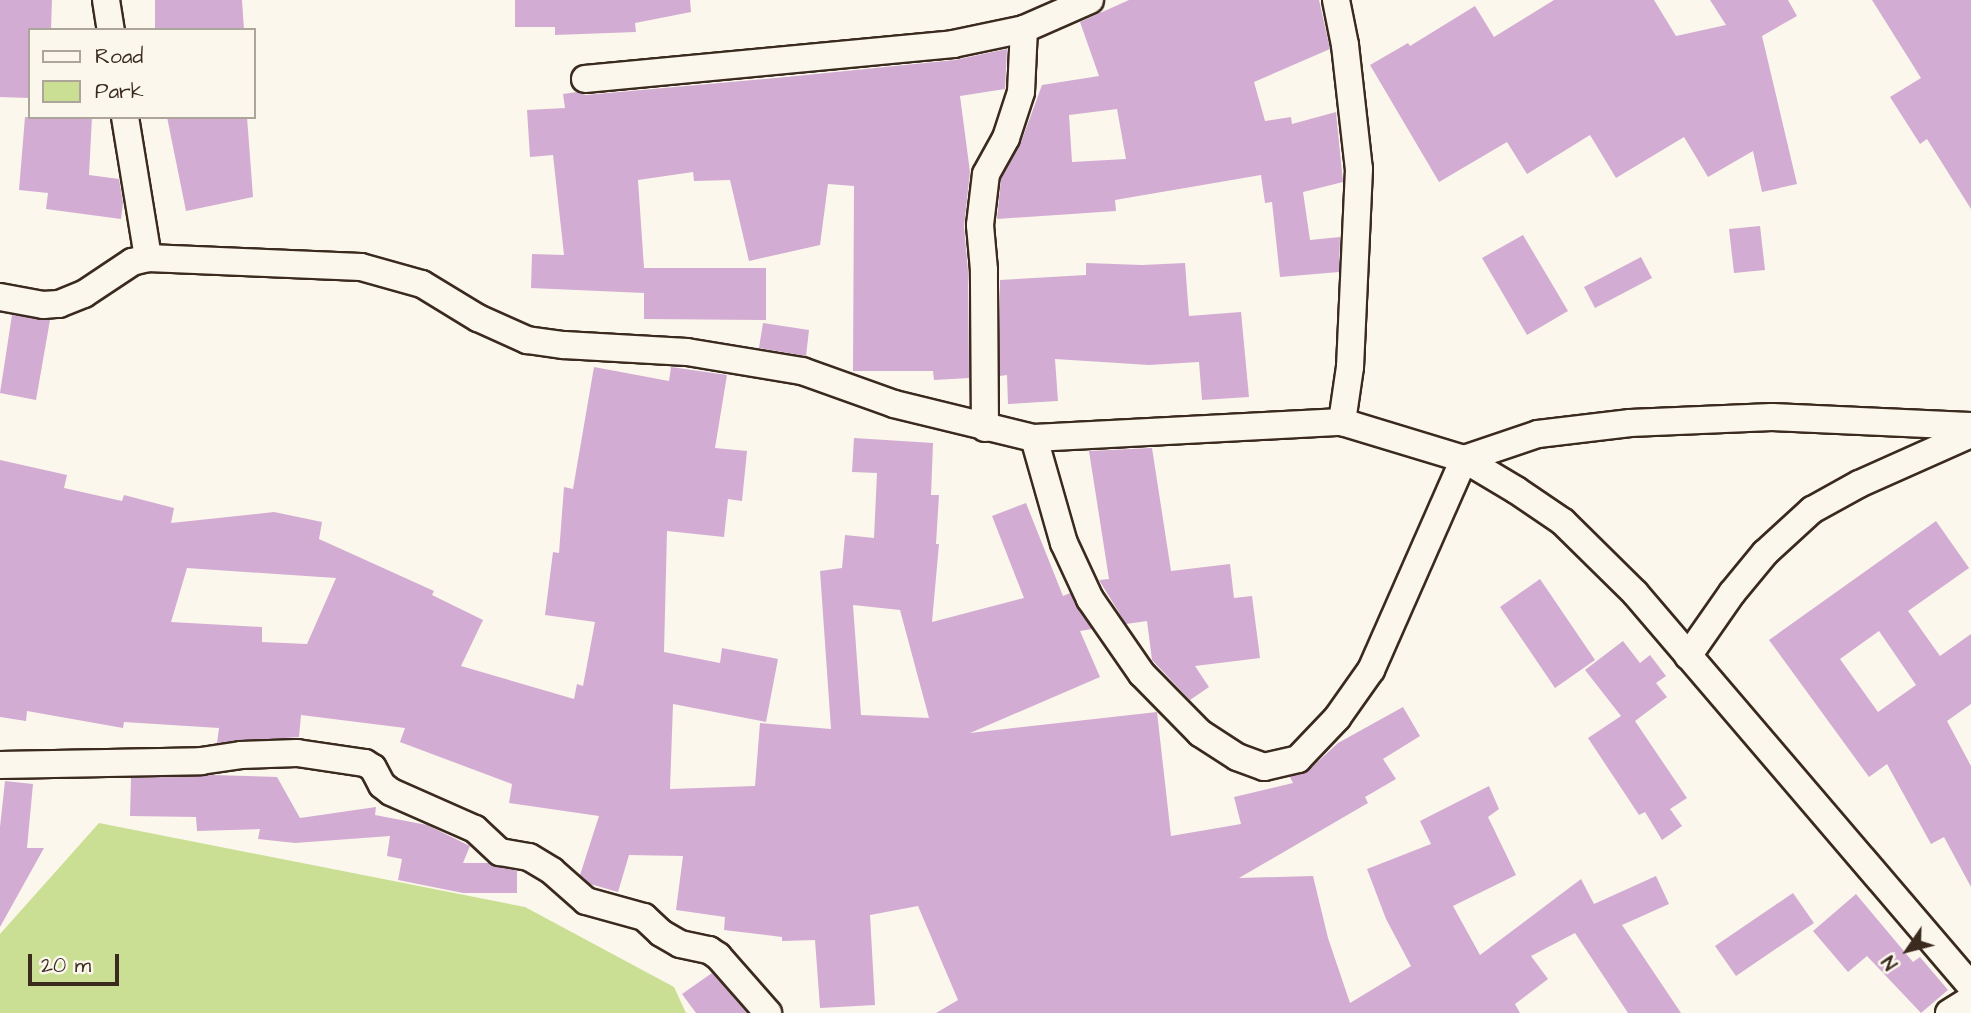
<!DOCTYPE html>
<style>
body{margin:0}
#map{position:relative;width:1971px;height:1013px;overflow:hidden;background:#fbf7ec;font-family:"Architects Daughter",sans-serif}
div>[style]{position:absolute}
.green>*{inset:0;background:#cadf94}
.building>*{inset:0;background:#d3acd3}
.roads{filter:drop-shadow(2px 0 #3b2a1e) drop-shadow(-2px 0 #3b2a1e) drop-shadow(0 2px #3b2a1e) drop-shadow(0 -2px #3b2a1e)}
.street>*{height:26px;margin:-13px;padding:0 13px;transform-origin:13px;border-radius:13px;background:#fbf7ec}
span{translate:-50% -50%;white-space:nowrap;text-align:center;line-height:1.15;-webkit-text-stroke:7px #fbf7ec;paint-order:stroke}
.legend{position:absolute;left:28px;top:28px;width:228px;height:91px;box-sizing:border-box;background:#fbf7ec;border:2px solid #aea59a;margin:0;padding:9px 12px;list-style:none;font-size:21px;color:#3b2a1e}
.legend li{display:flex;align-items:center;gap:14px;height:35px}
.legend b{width:35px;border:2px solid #aea59a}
.north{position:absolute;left:1873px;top:915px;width:70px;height:70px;-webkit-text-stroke:5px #fbf7ec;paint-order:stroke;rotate:235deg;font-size:19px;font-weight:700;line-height:28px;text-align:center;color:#3b2a1e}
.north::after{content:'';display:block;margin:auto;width:24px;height:32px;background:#3b2a1e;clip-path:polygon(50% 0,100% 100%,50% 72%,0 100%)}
.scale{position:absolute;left:28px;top:954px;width:91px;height:32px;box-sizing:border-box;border:4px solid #3b2a1e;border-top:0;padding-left:9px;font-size:21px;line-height:24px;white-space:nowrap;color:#3b2a1e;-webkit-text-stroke:5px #fbf7ec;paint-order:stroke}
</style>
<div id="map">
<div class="green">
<i style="clip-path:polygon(99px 823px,525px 907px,674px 987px,686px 1013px,0 1013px,0 934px)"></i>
</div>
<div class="building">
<i style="clip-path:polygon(0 0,52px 0,51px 30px,30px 30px,30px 98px,0 97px)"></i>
<i style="clip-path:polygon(155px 0,242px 0,244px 30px,155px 30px)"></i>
<i style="clip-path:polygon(515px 0,690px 0,691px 12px,635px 23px,636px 32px,555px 35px,555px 27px,515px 27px)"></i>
<i style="clip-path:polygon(evenodd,1129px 0,1319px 0,1330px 49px,1254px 82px,1265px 121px,1291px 117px,1292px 124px,1336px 112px,1343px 182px,1303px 192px,1310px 240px,1340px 237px,1339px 272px,1280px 277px,1272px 202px,1265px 203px,1261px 175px,1115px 200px,1116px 211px,997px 219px,1001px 179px,1020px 145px,1042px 85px,1099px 76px,1080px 22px,1129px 0,1117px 109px,1126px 159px,1072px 162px,1069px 115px,1117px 109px)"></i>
<i style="clip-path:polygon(1554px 0,1654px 0,1676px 36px,1726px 25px,1710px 0,1788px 0,1797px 16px,1762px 36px,1797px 184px,1762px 192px,1753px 151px,1708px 177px,1684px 137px,1616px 178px,1590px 135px,1527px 174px,1507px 142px,1439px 182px,1370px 65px,1408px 43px,1410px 46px,1475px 6px,1494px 37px)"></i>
<i style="clip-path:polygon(1872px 0,1971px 0,1971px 209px,1927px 139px,1920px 144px,1890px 97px,1921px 78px)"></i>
<i style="clip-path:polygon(1007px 49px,1005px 89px,960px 96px,970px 172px,964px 226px,968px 271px,969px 378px,934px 380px,933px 371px,853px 371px,854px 186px,828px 184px,820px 245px,749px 261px,730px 180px,694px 181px,693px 172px,638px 180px,644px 268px,766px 268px,766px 320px,644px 319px,644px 293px,531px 288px,532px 254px,564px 255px,553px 155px,530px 157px,527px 110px,565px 108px,563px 94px,577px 92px,586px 95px,786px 77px,955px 60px)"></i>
<i style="clip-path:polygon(25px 117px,92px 117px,89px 175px,119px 179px,123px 203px,121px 219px,46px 209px,48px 193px,19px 190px)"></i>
<i style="clip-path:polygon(167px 117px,247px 117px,253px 197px,186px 211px)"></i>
<i style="clip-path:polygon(1760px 226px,1765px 270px,1734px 273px,1729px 229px)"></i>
<i style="clip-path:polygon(1523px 235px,1568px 311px,1527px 335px,1482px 258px)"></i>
<i style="clip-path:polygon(1641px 257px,1652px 278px,1595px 308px,1584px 287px)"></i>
<i style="clip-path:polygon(1086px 263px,1142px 265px,1185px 263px,1189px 316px,1241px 312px,1249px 397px,1202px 400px,1199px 362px,1149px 365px,1055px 359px,1058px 401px,1008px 404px,1007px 375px,1000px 376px,1000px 280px,1086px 275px)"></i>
<i style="clip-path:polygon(12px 315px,50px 320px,36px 400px,0 393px)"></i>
<i style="clip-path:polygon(763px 323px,809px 330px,806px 356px,759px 348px)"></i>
<i style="clip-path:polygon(evenodd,594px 367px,669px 381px,671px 367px,727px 375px,715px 448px,747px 451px,742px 501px,728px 499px,724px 537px,667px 531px,664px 652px,720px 663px,722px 648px,778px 659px,766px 722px,673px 704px,670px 789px,755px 786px,760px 723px,831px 729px,820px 571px,842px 568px,845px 535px,874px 538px,877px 473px,852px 472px,854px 438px,933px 443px,931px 495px,939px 495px,936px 544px,939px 544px,932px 622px,1024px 598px,992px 516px,1026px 503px,1063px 596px,1070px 593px,1092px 629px,1080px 631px,1100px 677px,970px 733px,1157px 712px,1171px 836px,1241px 824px,1234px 797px,1293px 783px,1290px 777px,1309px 770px,1338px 743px,1403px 707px,1420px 736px,1383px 759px,1396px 779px,1365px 797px,1368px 803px,1239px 878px,1313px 876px,1328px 938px,1350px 1003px,1411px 966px,1386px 919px,1367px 869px,1431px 844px,1420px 821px,1489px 786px,1499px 809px,1488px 817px,1516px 875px,1453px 906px,1480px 955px,1581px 879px,1594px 904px,1656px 876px,1669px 904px,1622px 925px,1681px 1013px,1628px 1013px,1575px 933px,1531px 956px,1548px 979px,1515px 1004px,1520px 1013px,936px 1013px,958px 1000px,918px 906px,870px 915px,875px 1005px,820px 1008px,815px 940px,782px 941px,782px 937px,724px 930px,725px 917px,676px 910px,683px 856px,629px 855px,618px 892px,590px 884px,580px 875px,599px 816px,509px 803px,512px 784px,400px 742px,405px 728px,301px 715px,299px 737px,217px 743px,219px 728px,124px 722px,123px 728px,27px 711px,26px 721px,0 717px,0 460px,67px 475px,64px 488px,122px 501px,124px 495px,174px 508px,171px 523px,274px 512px,322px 522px,319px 539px,434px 591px,432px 595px,483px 620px,461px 666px,574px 699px,577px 684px,583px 686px,595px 622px,545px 615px,553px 552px,559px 553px,564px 487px,573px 489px,594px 367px,187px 568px,336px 578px,307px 644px,262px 642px,262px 627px,171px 622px,187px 568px,594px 367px,853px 605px,900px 610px,929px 718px,861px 715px,853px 605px)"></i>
<i style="clip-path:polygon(1152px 448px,1171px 571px,1230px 564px,1234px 598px,1252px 596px,1260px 658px,1195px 666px,1209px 687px,1190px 700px,1152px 660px,1147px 621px,1126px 624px,1099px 580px,1109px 579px,1089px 451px)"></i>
<i style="clip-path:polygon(evenodd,1936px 521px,1969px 568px,1908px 611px,1940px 656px,1971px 634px,1971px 704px,1947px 721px,1971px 766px,1971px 887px,1944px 837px,1931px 844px,1887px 764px,1869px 777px,1769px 640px,1936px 521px,1879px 631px,1916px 685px,1878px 712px,1840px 659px,1879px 631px)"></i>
<i style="clip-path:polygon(1540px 579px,1595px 660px,1555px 688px,1500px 607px)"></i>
<i style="clip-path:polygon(1623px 641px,1640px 663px,1650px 655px,1666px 676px,1656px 683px,1667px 697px,1635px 721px,1687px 798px,1670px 809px,1682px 826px,1662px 840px,1645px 812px,1639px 815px,1588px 738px,1621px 716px,1585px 670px)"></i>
<i style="clip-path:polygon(212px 775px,277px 777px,300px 818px,376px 807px,375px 815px,427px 825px,470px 846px,463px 863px,489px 863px,517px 871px,517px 893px,463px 893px,398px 880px,402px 859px,387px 856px,390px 836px,295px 843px,258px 839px,260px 829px,197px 831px,196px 817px,130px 816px,131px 778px)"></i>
<i style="clip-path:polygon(5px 781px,33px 784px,27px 848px,44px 848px,0 927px,0 827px)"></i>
<i style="clip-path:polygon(1793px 893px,1814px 923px,1736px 976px,1715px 946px)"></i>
<i style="clip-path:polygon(1856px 894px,1913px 962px,1920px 957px,1948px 990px,1921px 1013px,1867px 956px,1848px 972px,1813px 931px)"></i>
<i style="clip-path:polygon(712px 973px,747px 1013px,696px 1013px,682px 994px)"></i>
</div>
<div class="roads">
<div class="street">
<i style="left:106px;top:0;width:30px;rotate:81deg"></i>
<i style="left:1336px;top:0;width:46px;rotate:78.7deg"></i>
<i style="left:1345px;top:45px;width:125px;rotate:83.6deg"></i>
<i style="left:1359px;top:169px;width:198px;rotate:92.6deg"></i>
<i style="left:1350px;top:367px;width:56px;rotate:98.3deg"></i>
<i style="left:585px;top:79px;width:370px;rotate:-5.4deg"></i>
<i style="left:953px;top:44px;width:73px;rotate:-11.9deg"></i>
<i style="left:1024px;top:29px;width:72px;rotate:-23.7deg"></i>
<i style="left:125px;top:117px;width:143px;rotate:80.7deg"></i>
<i style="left:0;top:297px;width:44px;rotate:10.5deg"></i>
<i style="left:43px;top:305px;width:16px;rotate:-4deg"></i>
<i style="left:59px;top:304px;width:27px;rotate:-22deg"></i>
<i style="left:84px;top:294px;width:58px;rotate:-33.7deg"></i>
<i style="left:132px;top:262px;width:16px;rotate:-14deg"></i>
<i style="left:148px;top:258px;width:213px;rotate:2.4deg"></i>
<i style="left:361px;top:267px;width:63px;rotate:15.6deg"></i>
<i style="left:422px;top:284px;width:66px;rotate:31.3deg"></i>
<i style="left:478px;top:318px;width:54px;rotate:24.2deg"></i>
<i style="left:527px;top:340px;width:37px;rotate:8deg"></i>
<i style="left:564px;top:345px;width:123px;rotate:3.3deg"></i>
<i style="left:687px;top:352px;width:117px;rotate:9.4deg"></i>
<i style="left:802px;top:371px;width:98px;rotate:19.7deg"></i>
<i style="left:894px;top:404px;width:144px;rotate:13.7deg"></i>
<i style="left:1034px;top:438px;width:308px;rotate:-3deg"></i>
<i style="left:1342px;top:422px;width:127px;rotate:16.9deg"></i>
<i style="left:1464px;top:459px;width:61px;rotate:30.8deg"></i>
<i style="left:1516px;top:490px;width:57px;rotate:34.2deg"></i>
<i style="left:1563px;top:522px;width:101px;rotate:44.6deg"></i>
<i style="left:1635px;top:593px;width:517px;rotate:49.47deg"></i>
<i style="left:985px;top:428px;width:158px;rotate:-90.4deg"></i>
<i style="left:984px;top:270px;width:45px;rotate:-95.1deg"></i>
<i style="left:980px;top:225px;width:51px;rotate:-83.3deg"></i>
<i style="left:986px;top:174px;width:41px;rotate:-60.9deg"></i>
<i style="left:1006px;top:138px;width:48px;rotate:-71.9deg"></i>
<i style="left:1021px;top:92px;width:63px;rotate:-87.3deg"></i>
<i style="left:1034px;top:438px;width:109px;rotate:74.1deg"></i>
<i style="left:1064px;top:543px;width:62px;rotate:65.1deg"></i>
<i style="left:1090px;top:599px;width:91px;rotate:55.3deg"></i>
<i style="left:1142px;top:674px;width:83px;rotate:45.5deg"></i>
<i style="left:1200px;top:733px;width:44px;rotate:33deg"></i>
<i style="left:1237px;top:757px;width:29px;rotate:20deg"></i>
<i style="left:1264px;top:767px;width:35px;rotate:-13deg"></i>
<i style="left:1298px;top:759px;width:57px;rotate:-46.4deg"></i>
<i style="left:1337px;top:718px;width:59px;rotate:-54.7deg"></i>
<i style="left:1371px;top:670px;width:231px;rotate:-66.2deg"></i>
<i style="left:1464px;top:459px;width:78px;rotate:-18.7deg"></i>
<i style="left:1538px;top:434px;width:93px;rotate:-6.8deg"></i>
<i style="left:1630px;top:423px;width:142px;rotate:-2.4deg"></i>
<i style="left:1772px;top:417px;width:199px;rotate:2.6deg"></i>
<i style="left:1688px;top:656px;width:77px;rotate:-55.1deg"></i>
<i style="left:1732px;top:593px;width:52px;rotate:-50.5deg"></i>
<i style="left:1765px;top:553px;width:64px;rotate:-42.5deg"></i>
<i style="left:1812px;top:510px;width:54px;rotate:-29deg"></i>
<i style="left:1859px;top:484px;width:123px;rotate:-24.1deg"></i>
<i style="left:0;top:765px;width:201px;rotate:-1.1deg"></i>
<i style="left:201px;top:761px;width:40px;rotate:-8.5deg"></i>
<i style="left:241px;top:755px;width:56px;rotate:-2deg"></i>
<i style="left:297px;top:753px;width:69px;rotate:8.4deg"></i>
<i style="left:365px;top:763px;width:9px;rotate:32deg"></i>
<i style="left:373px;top:768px;width:19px;rotate:62deg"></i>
<i style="left:382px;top:785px;width:11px;rotate:38deg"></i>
<i style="left:391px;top:792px;width:92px;rotate:23.8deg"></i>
<i style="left:475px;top:829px;width:34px;rotate:43deg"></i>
<i style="left:500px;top:852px;width:29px;rotate:10deg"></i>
<i style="left:529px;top:857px;width:27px;rotate:31deg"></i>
<i style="left:552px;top:871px;width:45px;rotate:41.4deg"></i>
<i style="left:586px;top:901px;width:60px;rotate:15.4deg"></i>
<i style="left:644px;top:917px;width:23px;rotate:43deg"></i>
<i style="left:661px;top:933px;width:22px;rotate:30deg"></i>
<i style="left:680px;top:944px;width:30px;rotate:12deg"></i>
<i style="left:709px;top:950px;width:11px;rotate:34deg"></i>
<i style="left:718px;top:956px;width:76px;rotate:48.7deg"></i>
<i style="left:1949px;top:1013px;width:26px;rotate:-32deg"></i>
</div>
</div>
<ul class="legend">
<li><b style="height:9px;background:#fbf7ec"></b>Road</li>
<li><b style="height:19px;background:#cadf94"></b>Park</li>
</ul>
<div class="north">N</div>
<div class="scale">20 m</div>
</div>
